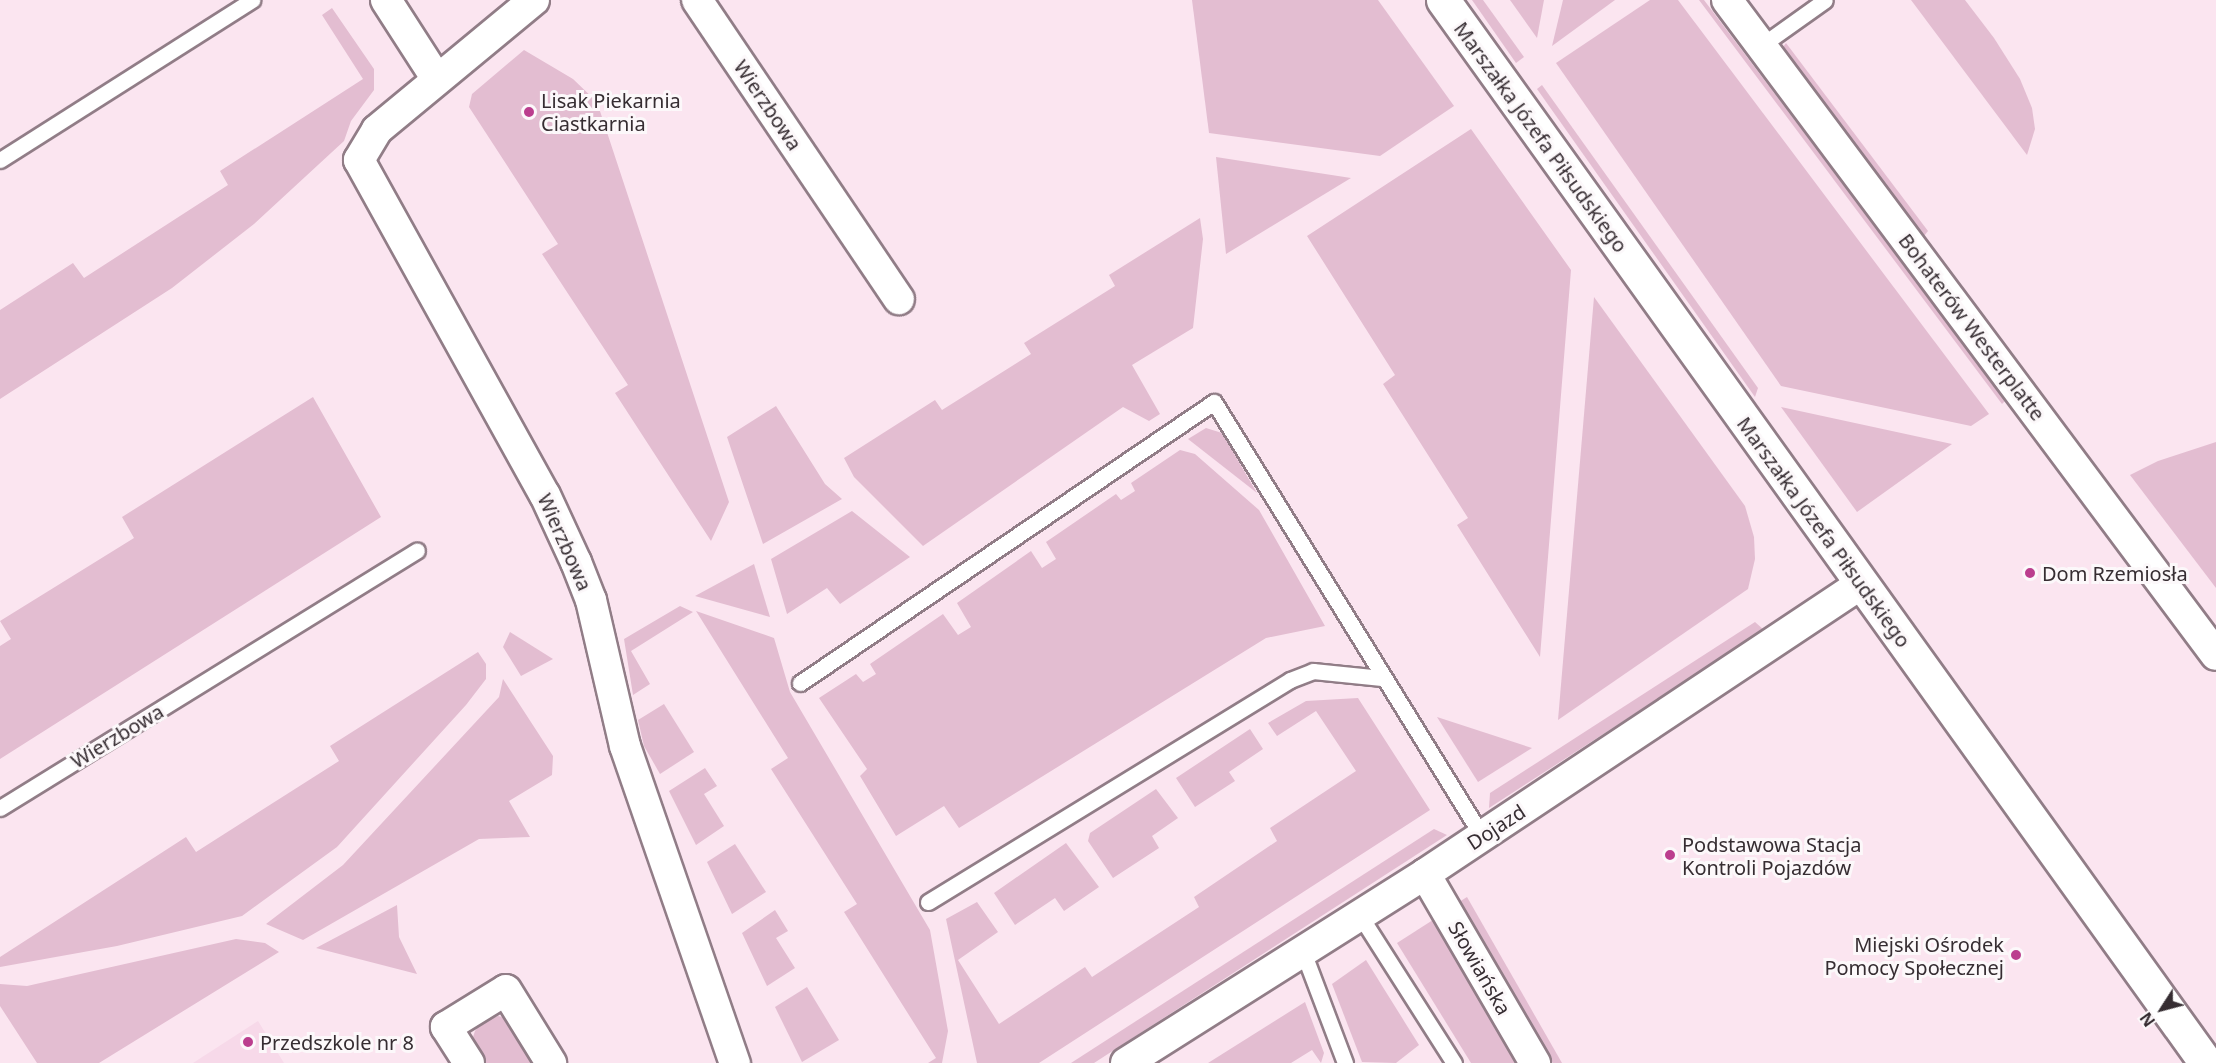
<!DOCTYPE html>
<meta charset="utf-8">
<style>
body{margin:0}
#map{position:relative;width:2216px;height:1063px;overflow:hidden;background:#fbe5f0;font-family:"Noto Sans",sans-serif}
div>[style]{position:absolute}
.built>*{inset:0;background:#f7d9e9}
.green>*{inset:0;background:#e3bdd1}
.roads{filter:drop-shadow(2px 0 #917d87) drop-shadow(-2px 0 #917d87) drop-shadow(0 2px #917d87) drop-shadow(0 -2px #917d87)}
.lane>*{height:15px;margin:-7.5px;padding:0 7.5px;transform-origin:7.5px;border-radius:7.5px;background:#fff}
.street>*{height:30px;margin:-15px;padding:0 15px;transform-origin:15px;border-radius:15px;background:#fff}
.secondary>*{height:33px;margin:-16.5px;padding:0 16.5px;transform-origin:16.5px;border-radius:16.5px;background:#fff}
.dots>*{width:16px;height:16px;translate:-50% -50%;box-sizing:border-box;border:3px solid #fcf8fa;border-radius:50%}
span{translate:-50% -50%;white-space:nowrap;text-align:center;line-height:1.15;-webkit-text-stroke:6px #fcf8fa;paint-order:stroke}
.poi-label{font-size:20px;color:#362d32}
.left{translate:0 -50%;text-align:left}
.right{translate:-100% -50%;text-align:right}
.street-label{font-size:20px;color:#362d32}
.north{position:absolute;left:2132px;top:979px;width:60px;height:60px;-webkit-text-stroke:4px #fcf8fa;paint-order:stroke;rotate:234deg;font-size:16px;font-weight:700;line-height:24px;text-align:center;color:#362d32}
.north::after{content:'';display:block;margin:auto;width:21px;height:27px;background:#362d32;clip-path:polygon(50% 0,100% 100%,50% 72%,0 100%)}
</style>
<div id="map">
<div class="built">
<i style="clip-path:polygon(258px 1021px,284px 1063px,193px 1063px)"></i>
</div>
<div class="green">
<i style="clip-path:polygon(1192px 0,1378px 0,1454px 106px,1380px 156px,1209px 133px)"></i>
<i style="clip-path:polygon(1472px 0,1483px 0,1524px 57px,1516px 63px)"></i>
<i style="clip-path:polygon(1510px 0,1544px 0,1537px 38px)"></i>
<i style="clip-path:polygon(1563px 0,1615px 0,1552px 46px)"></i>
<i style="clip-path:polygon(1650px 0,1678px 0,1989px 414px,1971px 426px,1781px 386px,1556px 63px)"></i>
<i style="clip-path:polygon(1699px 0,1704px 0,1821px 155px,2005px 401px,2002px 404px)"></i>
<i style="clip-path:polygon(1911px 0,1965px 0,1994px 38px,2020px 79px,2032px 108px,2035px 129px,2027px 155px)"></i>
<i style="clip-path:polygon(332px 8px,374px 69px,374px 90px,351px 121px,344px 141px,254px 224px,172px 288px,0 399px,0 310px,73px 263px,84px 278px,228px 185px,220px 171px,363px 79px,322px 15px)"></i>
<i style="clip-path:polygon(1786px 43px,1928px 231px,1924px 236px,1783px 47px)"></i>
<i style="clip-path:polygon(524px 50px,573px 79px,597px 102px,729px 502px,711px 541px,615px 393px,628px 385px,542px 254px,558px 244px,469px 107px,472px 94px)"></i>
<i style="clip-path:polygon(1542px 85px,1758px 388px,1755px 397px,1537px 89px)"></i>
<i style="clip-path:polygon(1471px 129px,1571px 270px,1540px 657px,1457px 525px,1468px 518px,1383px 384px,1395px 375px,1307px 236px)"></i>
<i style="clip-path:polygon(1216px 157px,1351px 178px,1226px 254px)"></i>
<i style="clip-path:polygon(1200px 218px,1203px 239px,1193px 328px,1132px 365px,1160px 414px,1149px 421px,1123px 407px,923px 546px,854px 477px,844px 458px,935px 400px,942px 410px,1031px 354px,1024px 343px,1115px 286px,1109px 275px)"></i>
<i style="clip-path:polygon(1594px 297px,1745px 506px,1754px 537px,1755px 559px,1748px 589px,1558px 720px)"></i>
<i style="clip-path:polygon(313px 397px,381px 517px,0 759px,0 646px,11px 639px,0 621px,134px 538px,122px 517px)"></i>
<i style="clip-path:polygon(776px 406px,825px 484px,842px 499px,763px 544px,727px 437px)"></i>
<i style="clip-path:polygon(1781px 407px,1952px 444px,1857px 512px)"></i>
<i style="clip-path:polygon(1206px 428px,1222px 433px,1257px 493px,1188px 439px)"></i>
<i style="clip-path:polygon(2216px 442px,2216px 588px,2130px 475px,2158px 461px)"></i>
<i style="clip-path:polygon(1180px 450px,1195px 454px,1259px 510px,1325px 626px,1266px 638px,959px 828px,944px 806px,896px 836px,860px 776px,867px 769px,819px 698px,856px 674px,863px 682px,876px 674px,870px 664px,943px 614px,958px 635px,971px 627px,957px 603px,1031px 551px,1042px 568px,1056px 559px,1046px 542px,1116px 494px,1121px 500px,1135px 491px,1131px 483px)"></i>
<i style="clip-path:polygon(852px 511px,910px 557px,840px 604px,827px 588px,787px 614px,771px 559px)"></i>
<i style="clip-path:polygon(754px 564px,770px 617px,695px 596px)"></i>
<i style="clip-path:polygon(680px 606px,693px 612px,631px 651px,650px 684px,633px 695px,624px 639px)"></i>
<i style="clip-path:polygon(696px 611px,774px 638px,790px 692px,930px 930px,948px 1031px,942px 1063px,928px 1063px,936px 1058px,844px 912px,857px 904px,771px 769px,788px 758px)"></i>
<i style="clip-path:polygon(1755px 622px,1764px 630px,1489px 808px,1490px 793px)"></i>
<i style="clip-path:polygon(510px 632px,553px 659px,521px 676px,503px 647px)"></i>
<i style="clip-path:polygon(478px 652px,486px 664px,486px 679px,466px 705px,337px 847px,242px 916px,117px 946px,0 967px,0 957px,186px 837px,196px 852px,339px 761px,330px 746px)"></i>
<i style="clip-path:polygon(503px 679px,553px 756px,552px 775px,509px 801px,530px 837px,479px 839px,303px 940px,266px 924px,343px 865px,499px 697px)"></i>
<i style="clip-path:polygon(1358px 698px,1430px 810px,1039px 1063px,977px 1063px,946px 919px,977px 902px,998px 932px,958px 960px,999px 1024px,1085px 967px,1092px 977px,1199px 907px,1194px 897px,1277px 841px,1270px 828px,1356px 771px,1316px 711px,1277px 736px,1268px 723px,1306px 701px)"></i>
<i style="clip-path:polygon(664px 704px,694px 752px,660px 774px,644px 746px,638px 720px)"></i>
<i style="clip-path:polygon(1437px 717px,1532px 748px,1478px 782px)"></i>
<i style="clip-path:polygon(1250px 729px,1263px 749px,1229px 772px,1235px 781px,1195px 807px,1176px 778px)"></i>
<i style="clip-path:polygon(705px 768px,717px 786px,704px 794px,724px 826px,696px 845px,669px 791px)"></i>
<i style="clip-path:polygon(1156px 789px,1178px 818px,1152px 836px,1159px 848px,1113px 878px,1088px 841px,1090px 833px)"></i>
<i style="clip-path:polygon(1434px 829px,1447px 835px,1094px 1063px,1071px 1063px)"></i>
<i style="clip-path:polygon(1066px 843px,1099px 887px,1064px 911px,1055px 898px,1015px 925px,994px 893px)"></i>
<i style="clip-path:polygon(735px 844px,766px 892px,732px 914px,707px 862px)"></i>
<i style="clip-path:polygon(1467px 897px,1562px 1063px,1553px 1063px,1459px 902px)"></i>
<i style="clip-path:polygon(397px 905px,399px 937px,417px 974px,316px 948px)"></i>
<i style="clip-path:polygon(775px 910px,788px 931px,776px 938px,795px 968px,767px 986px,742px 933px)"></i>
<i style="clip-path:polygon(1436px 918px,1517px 1063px,1471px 1063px,1397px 943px)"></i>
<i style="clip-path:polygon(236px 939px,265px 943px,279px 952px,99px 1063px,37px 1063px,0 1006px,0 984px,27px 986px)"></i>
<i style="clip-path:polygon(1366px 960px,1419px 1045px,1396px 1063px,1362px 1062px,1332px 984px)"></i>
<i style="clip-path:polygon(807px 987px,839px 1040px,802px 1062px,775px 1007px)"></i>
<i style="clip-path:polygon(1305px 1002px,1324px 1053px,1321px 1063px,1312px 1050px,1291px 1063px,1208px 1063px)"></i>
<i style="clip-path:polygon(498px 1016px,507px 1018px,542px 1063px,480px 1063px,472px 1040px,475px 1031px,481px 1023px)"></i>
</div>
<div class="roads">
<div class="lane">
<i style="left:1762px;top:45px;width:77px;rotate:-35.5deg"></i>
<i style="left:0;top:160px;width:299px;rotate:-32.4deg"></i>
<i style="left:800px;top:683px;width:500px;rotate:-34.17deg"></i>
<i style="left:1214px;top:402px;width:510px;rotate:58.3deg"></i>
<i style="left:0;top:808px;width:490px;rotate:-31.7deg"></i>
<i style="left:928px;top:902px;width:425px;rotate:-31.5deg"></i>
<i style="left:1290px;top:680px;width:25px;rotate:-21deg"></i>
<i style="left:1313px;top:671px;width:69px;rotate:5.8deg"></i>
<i style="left:1359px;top:914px;width:177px;rotate:57.5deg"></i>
<i style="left:1302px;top:949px;width:122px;rotate:69.3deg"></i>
</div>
<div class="street">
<i style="left:386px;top:0;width:94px;rotate:57.2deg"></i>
<i style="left:534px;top:0;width:204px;rotate:140.4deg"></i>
<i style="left:377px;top:130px;width:35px;rotate:121deg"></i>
<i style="left:359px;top:160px;width:383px;rotate:61deg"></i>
<i style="left:545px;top:495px;width:74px;rotate:65.2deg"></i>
<i style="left:576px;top:562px;width:41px;rotate:68.5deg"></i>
<i style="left:591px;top:600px;width:150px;rotate:76.9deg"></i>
<i style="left:625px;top:746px;width:336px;rotate:70.9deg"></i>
<i style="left:697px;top:0;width:361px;rotate:56deg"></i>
<i style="left:1727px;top:0;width:817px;rotate:53.26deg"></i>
<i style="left:1425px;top:874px;width:219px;rotate:59.8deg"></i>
<i style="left:469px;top:1063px;width:43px;rotate:-122.6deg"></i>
<i style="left:446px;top:1027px;width:70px;rotate:-31.7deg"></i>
<i style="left:506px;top:990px;width:86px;rotate:58.3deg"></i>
<i style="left:1126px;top:1063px;width:354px;rotate:-32.3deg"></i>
<i style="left:1425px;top:874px;width:524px;rotate:-33.63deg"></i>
</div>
<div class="secondary">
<i style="left:1443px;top:0;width:1308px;rotate:54.33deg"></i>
</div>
</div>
<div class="dots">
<i style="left:529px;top:112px;background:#bb3e8e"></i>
<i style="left:2030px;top:573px;background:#bb3e8e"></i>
<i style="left:1670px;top:855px;background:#bb3e8e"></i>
<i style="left:2016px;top:955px;background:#bb3e8e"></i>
<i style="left:248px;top:1042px;background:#bb3e8e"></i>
</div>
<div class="poi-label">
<span class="left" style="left:541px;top:112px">Lisak Piekarnia<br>Ciastkarnia</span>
<span class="left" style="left:2042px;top:573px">Dom Rzemiosła</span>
<span class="left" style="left:1682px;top:856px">Podstawowa Stacja<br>Kontroli Pojazdów</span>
<span class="right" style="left:2004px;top:956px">Miejski Ośrodek<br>Pomocy Społecznej</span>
<span class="left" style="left:260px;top:1042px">Przedszkole nr 8</span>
</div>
<div class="street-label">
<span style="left:768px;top:105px;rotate:56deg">Wierzbowa</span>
<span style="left:1541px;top:137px;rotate:54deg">Marszałka Józefa Piłsudskiego</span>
<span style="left:1972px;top:327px;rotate:53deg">Bohaterów Westerplatte</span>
<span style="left:1824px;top:532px;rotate:54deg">Marszałka Józefa Piłsudskiego</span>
<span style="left:565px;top:542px;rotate:66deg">Wierzbowa</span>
<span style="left:117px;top:736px;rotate:-31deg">Wierzbowa</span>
<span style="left:1496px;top:827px;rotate:-33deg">Dojazd</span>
<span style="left:1480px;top:968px;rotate:60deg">Słowiańska</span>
</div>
<div class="north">N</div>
</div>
